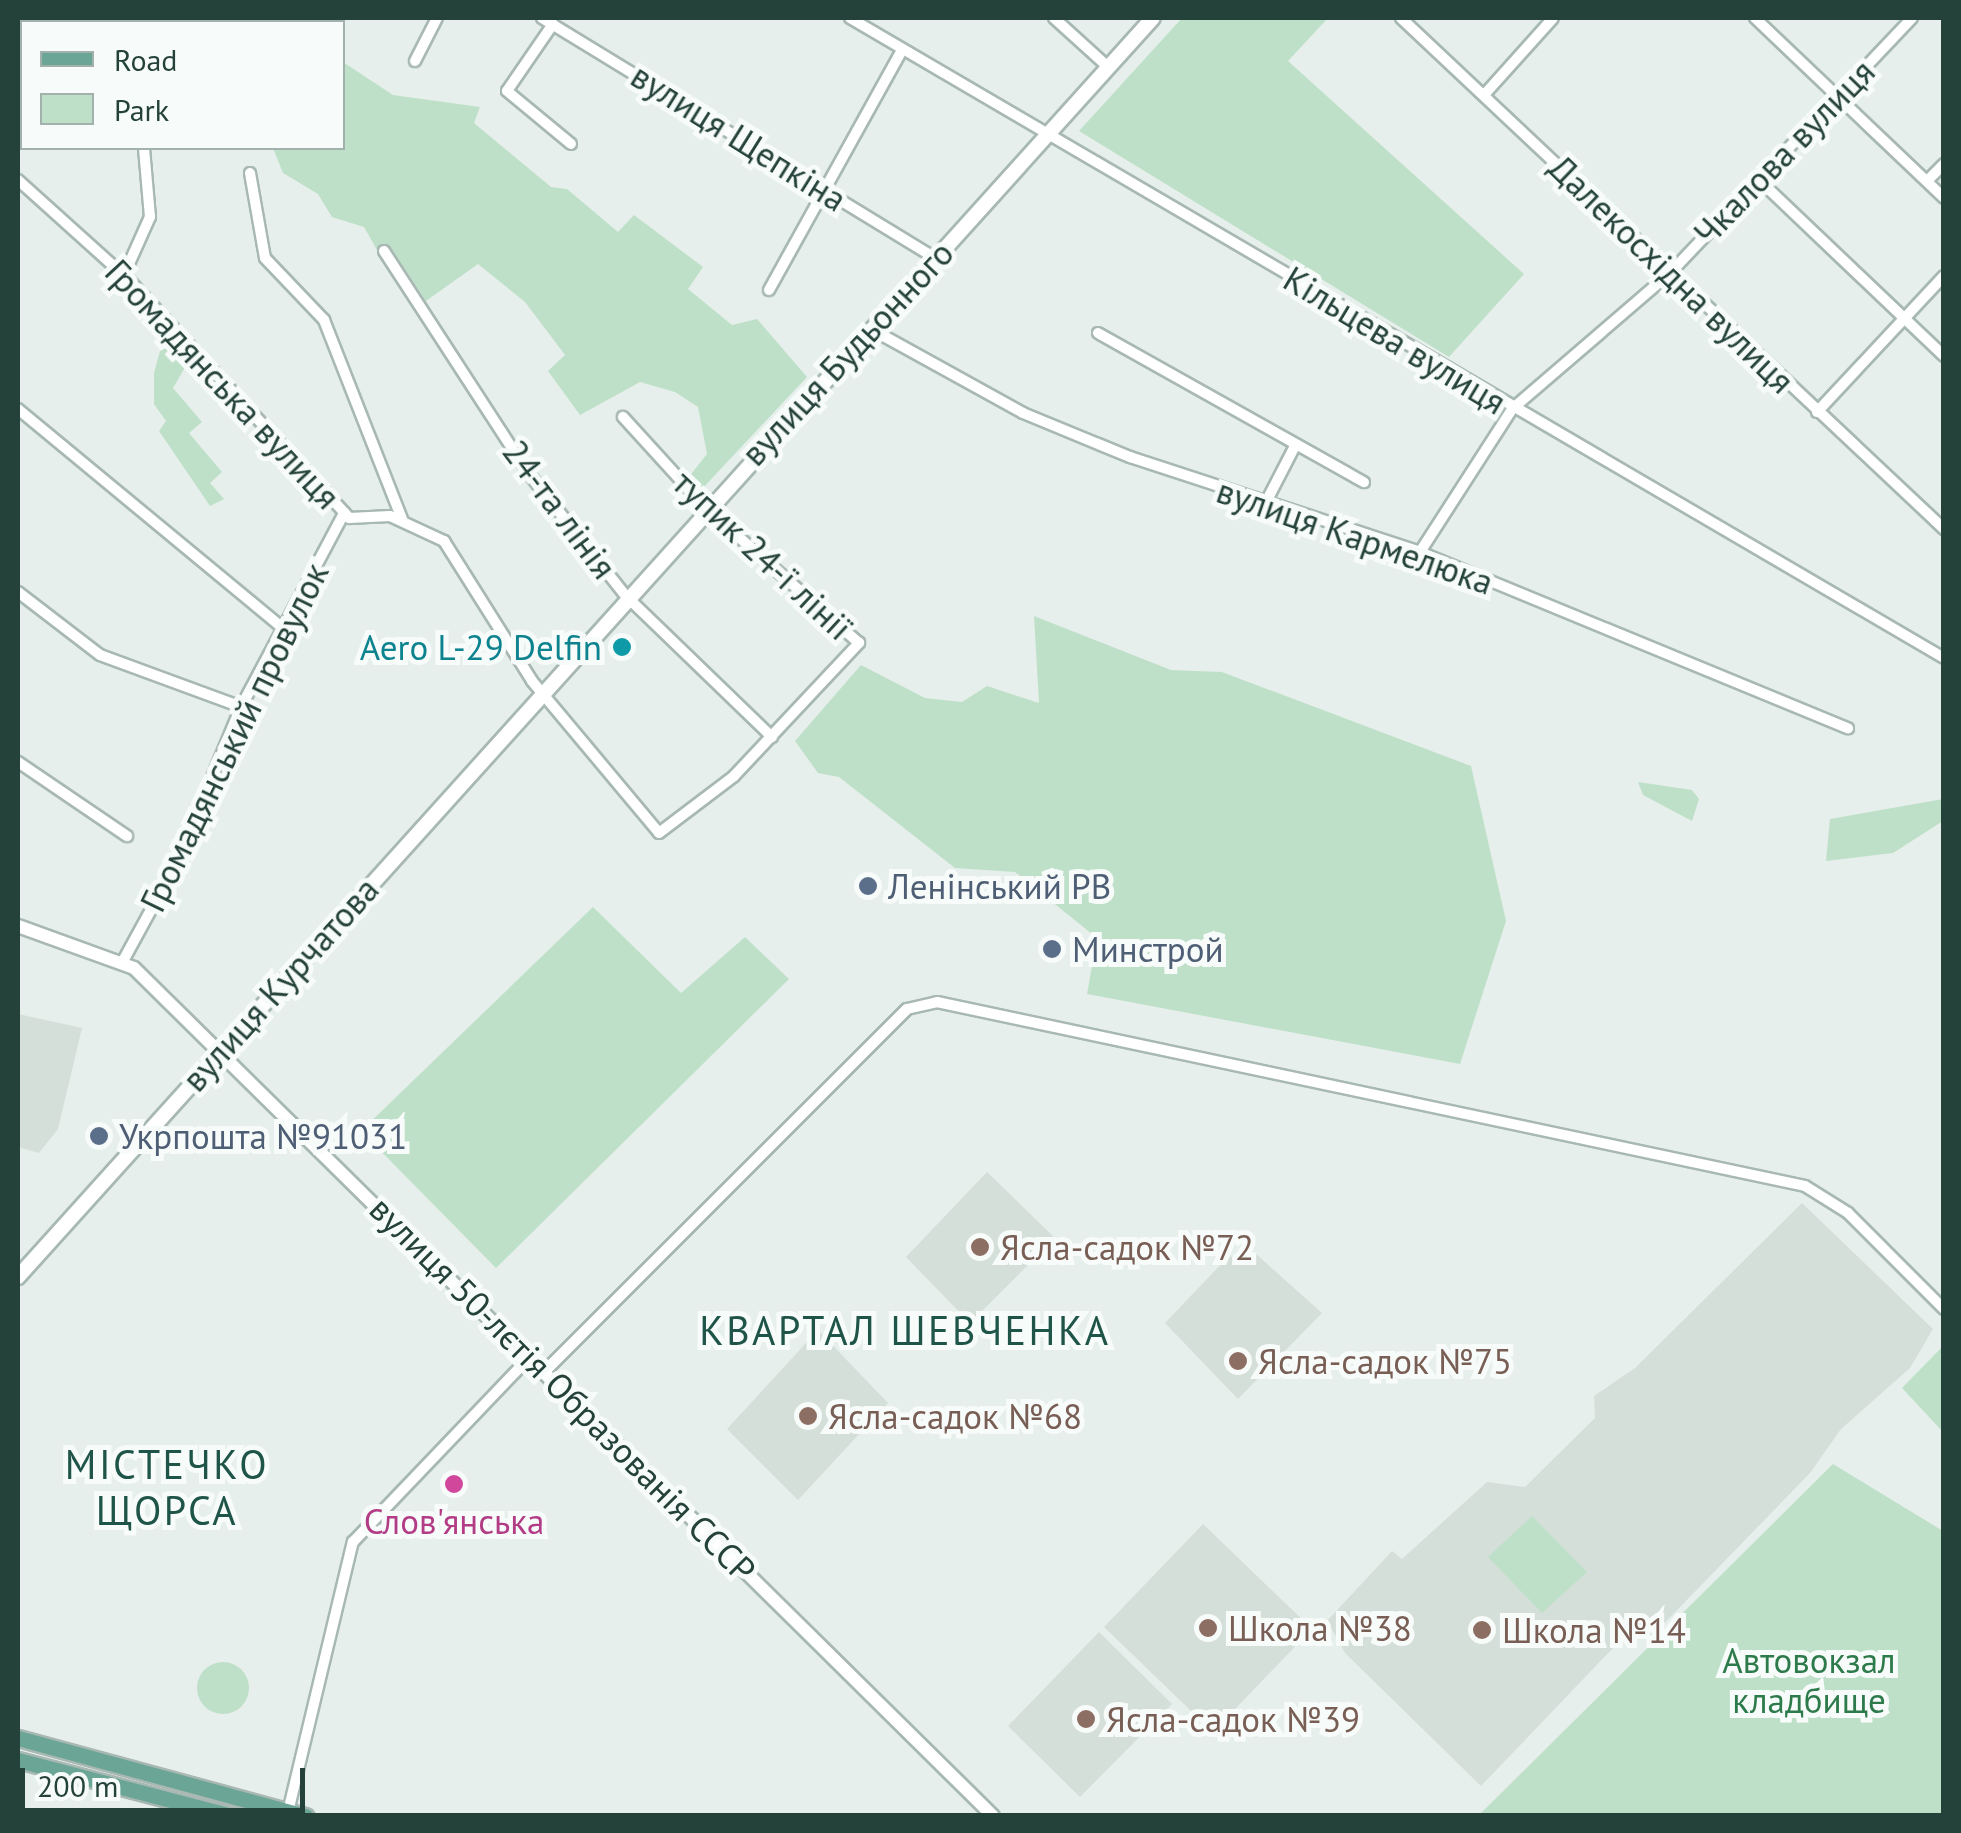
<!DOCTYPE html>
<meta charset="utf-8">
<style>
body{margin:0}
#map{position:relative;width:1961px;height:1833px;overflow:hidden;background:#e6efeb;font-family:"PT Sans",sans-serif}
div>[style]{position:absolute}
.built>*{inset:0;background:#d4dfda}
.green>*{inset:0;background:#bfe0c8}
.round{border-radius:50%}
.roads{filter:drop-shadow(2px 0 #a8b8b2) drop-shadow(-2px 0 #a8b8b2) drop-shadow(0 2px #a8b8b2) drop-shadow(0 -2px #a8b8b2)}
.minor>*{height:10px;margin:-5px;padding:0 5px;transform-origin:5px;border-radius:5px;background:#fff}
.tertiary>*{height:12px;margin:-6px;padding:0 6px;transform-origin:6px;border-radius:6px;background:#fff}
.secondary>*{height:14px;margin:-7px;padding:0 7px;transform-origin:7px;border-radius:7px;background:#fff}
.primary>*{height:15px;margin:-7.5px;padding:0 7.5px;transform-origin:7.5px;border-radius:7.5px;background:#6aa596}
.dots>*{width:28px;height:28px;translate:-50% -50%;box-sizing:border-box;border:5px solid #f7fbf9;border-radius:50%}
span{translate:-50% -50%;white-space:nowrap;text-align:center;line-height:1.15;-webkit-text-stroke:10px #f7fbf9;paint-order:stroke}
.street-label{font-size:35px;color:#24423a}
.culture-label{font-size:35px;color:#0d838f}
.right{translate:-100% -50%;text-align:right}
.service-label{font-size:35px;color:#4e5e75}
.left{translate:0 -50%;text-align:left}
.education-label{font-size:35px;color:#785e54}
.hotel-label{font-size:35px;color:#b23c85}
.park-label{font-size:35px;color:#2d7a4b}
.quarter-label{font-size:40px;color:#1f5548;letter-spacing:2.5px}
.frame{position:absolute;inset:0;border:20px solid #24423a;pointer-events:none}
.legend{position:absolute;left:20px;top:20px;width:325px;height:130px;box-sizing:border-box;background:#f7fbf9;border:2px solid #a3b1ad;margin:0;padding:12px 18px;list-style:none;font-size:30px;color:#24423a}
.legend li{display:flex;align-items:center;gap:20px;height:50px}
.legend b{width:50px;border:2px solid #a3b1ad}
.scale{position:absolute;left:20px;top:1768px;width:285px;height:45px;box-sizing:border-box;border:5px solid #24423a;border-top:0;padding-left:12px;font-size:30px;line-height:35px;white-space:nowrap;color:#24423a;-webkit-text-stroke:8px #f7fbf9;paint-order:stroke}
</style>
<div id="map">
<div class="built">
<i style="clip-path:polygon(18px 1014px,82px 1028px,58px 1129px,39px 1153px,18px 1147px)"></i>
<i style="clip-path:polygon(987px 1172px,1055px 1238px,970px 1323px,906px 1257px)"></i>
<i style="clip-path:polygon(1802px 1203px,1933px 1329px,1910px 1368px,1841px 1429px,1810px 1473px,1651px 1637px,1636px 1624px,1481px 1786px,1345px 1653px,1327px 1621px,1392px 1551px,1402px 1559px,1487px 1482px,1525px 1487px,1595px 1418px,1594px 1396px,1635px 1368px)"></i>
<i style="clip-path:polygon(1256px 1254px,1322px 1313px,1238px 1399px,1165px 1323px,1228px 1257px)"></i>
<i style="clip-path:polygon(818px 1330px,888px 1403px,798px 1500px,727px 1429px)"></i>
<i style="clip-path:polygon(1203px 1524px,1312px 1629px,1213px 1732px,1104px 1627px)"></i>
<i style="clip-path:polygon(1099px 1632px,1172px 1704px,1080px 1797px,1008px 1726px)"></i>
</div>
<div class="green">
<i style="clip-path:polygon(115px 18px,273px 18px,281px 22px,116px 22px)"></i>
<i style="clip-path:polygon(1182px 18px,1328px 18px,1288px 61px,1524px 274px,1449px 357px,1079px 131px)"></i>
<i style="clip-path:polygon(343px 62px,393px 95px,480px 107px,474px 123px,551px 187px,567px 189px,618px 232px,634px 215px,703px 267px,688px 289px,732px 325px,757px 319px,807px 377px,700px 491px,688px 478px,707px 454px,698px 407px,675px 392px,640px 382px,580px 415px,548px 371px,565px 355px,525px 302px,478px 264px,426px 301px,389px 245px,377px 250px,364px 227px,332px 217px,318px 194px,283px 173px,273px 148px,342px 148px)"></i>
<i style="clip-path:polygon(173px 345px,188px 362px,173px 388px,202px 422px,189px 433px,222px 472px,210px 483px,224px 499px,210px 506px,159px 431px,166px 421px,154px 404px,154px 373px,160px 351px)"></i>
<i style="clip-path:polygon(1034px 616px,1171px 670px,1222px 672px,1471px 766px,1506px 921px,1460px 1064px,1087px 994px,1097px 938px,1015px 872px,955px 868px,839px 777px,818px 773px,795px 741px,861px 665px,925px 698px,962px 702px,987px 686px,1039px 703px)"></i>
<i style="clip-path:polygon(1638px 782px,1692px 790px,1699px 799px,1692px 821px,1643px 795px)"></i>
<i style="clip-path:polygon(1943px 799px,1943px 821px,1893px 853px,1826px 861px,1830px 819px)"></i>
<i style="clip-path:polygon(593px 907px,681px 993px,745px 937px,789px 979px,496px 1268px,361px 1131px)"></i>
<i style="clip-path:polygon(1943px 1346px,1943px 1432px,1902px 1388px)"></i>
<i style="clip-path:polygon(1833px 1464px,1943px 1531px,1943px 1815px,1479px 1815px)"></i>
<i style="clip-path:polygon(1532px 1516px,1587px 1572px,1542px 1613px,1488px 1557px)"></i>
<i class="round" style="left:197px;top:1662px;width:52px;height:52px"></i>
</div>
<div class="roads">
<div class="minor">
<i style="left:57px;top:18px;width:8px;rotate:30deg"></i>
<i style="left:542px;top:18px;width:460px;rotate:31.4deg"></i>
<i style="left:850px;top:18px;width:1267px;rotate:30.33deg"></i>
<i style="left:1054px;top:18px;width:73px;rotate:42.2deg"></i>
<i style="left:1401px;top:18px;width:746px;rotate:43.26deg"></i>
<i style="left:1755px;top:18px;width:261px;rotate:43.6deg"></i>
<i style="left:553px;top:24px;width:81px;rotate:124.5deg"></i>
<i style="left:507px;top:91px;width:83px;rotate:39.6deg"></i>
<i style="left:415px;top:61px;width:48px;rotate:-62.9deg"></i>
<i style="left:1484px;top:95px;width:103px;rotate:-48.1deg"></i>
<i style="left:250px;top:173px;width:86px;rotate:80deg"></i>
<i style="left:265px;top:258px;width:86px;rotate:46.4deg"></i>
<i style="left:324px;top:320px;width:214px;rotate:68.6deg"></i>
<i style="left:1758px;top:179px;width:257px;rotate:43.6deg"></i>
<i style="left:18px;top:180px;width:148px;rotate:42deg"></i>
<i style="left:128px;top:279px;width:326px;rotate:47.2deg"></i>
<i style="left:349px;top:518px;width:41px;rotate:-2.8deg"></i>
<i style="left:390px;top:516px;width:60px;rotate:24.8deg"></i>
<i style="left:444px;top:541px;width:165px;rotate:57.8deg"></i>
<i style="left:532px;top:681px;width:198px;rotate:50.1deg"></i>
<i style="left:659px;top:833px;width:94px;rotate:-37.2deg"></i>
<i style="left:734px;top:776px;width:183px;rotate:-46.8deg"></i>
<i style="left:859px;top:643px;width:205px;rotate:-138.6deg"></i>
<i style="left:705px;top:507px;width:122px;rotate:-132.3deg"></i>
<i style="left:1927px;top:181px;width:24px;rotate:-45deg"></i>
<i style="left:384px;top:251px;width:261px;rotate:57deg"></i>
<i style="left:526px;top:470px;width:161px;rotate:51.6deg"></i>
<i style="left:626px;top:596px;width:203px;rotate:44deg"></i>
<i style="left:124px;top:275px;width:64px;rotate:-65.9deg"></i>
<i style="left:150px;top:217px;width:69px;rotate:-95deg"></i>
<i style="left:769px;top:290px;width:270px;rotate:-61deg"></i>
<i style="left:871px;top:329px;width:174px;rotate:28.9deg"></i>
<i style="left:1023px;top:413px;width:116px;rotate:22.4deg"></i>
<i style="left:1130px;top:457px;width:305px;rotate:18.1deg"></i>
<i style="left:1420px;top:552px;width:463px;rotate:22.4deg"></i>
<i style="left:1098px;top:333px;width:305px;rotate:29.3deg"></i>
<i style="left:18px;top:409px;width:345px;rotate:39.6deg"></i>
<i style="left:1817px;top:412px;width:186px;rotate:-47deg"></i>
<i style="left:1265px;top:504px;width:65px;rotate:-62.7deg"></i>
<i style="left:1420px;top:552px;width:170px;rotate:-57.2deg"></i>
<i style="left:1512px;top:409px;width:210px;rotate:-40.7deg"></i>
<i style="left:1671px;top:272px;width:350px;rotate:-46.5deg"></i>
<i style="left:18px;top:592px;width:103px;rotate:37.5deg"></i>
<i style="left:100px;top:655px;width:150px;rotate:20.2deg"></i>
<i style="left:18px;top:762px;width:132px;rotate:34.2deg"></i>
<i style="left:123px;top:961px;width:113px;rotate:-61.4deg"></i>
<i style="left:177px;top:862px;width:168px;rotate:-67.6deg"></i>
<i style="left:241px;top:707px;width:220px;rotate:-62deg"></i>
<i style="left:544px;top:1372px;width:513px;rotate:-45deg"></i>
<i style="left:907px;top:1009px;width:31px;rotate:-13deg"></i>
<i style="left:937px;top:1002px;width:887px;rotate:11.97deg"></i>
<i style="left:1805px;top:1186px;width:51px;rotate:32.1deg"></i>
<i style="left:1848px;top:1213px;width:136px;rotate:45deg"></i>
<i style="left:287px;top:1816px;width:282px;rotate:-76.5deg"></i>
<i style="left:353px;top:1542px;width:256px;rotate:-46.3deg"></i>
</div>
<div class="tertiary">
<i style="left:18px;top:926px;width:123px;rotate:19.9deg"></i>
<i style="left:134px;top:968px;width:1207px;rotate:44.63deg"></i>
</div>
<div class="secondary">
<i style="left:18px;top:1277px;width:1695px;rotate:-47.97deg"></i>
</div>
<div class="primary">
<i style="left:18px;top:1738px;width:298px;rotate:15.2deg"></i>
<i style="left:18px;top:1760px;width:220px;rotate:14.7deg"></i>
</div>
</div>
<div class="dots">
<i style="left:622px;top:647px;background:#0f9aa8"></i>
<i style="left:868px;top:886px;background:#5c6f8a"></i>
<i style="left:1052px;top:949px;background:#5c6f8a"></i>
<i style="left:99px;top:1136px;background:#5c6f8a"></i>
<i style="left:980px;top:1247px;background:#8d6e63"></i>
<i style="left:1238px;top:1361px;background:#8d6e63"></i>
<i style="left:808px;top:1416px;background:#8d6e63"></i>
<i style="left:454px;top:1484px;background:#d1479c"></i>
<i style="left:1208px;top:1628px;background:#8d6e63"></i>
<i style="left:1482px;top:1630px;background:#8d6e63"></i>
<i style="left:1086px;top:1719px;background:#8d6e63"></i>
</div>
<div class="street-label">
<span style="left:739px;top:137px;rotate:32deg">вулиця Щепкіна</span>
<span style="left:1784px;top:152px;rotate:-46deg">Чкалова вулиця</span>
<span style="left:1672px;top:274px;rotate:44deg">Далекосхідна вулиця</span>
<span style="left:1395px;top:340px;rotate:31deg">Кільцева вулиця</span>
<span style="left:847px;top:353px;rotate:-47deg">вулиця Будьонного</span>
<span style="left:223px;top:384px;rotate:47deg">Громадянська вулиця</span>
<span style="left:560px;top:509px;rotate:53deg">24-та лінія</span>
<span style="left:1355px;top:536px;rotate:19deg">вулиця Кармелюка</span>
<span style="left:763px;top:555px;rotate:43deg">тупик 24-ї лінії</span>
<span style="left:234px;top:737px;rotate:-64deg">Громадянський провулок</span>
<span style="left:280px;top:984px;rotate:-48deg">вулиця Курчатова</span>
<span style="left:563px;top:1389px;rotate:45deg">вулиця 50-лєтія Образованія СССР</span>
</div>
<div class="culture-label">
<span class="right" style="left:602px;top:647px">Aero L-29 Delfin</span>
</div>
<div class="service-label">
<span class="left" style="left:888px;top:886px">Ленінський РВ</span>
<span class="left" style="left:1072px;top:949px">Минстрой</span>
<span class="left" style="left:119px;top:1136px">Укрпошта №91031</span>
</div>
<div class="education-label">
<span class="left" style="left:1000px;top:1247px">Ясла-садок №72</span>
<span class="left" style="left:1258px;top:1361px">Ясла-садок №75</span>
<span class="left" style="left:828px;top:1416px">Ясла-садок №68</span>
<span class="left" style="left:1228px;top:1628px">Школа №38</span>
<span class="left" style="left:1502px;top:1630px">Школа №14</span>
<span class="left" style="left:1106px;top:1719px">Ясла-садок №39</span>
</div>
<div class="hotel-label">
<span style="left:454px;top:1521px">Слов'янська</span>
</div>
<div class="park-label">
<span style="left:1809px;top:1680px">Автовокзал<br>кладбище</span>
</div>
<div class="quarter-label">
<span style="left:905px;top:1330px">КВАРТАЛ ШЕВЧЕНКА</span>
<span style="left:167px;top:1487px">МІСТЕЧКО<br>ЩОРСА</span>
</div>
<div class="frame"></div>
<ul class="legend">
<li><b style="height:12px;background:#6aa596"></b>Road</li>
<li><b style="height:28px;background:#bfe0c8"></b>Park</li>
</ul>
<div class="scale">200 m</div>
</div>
